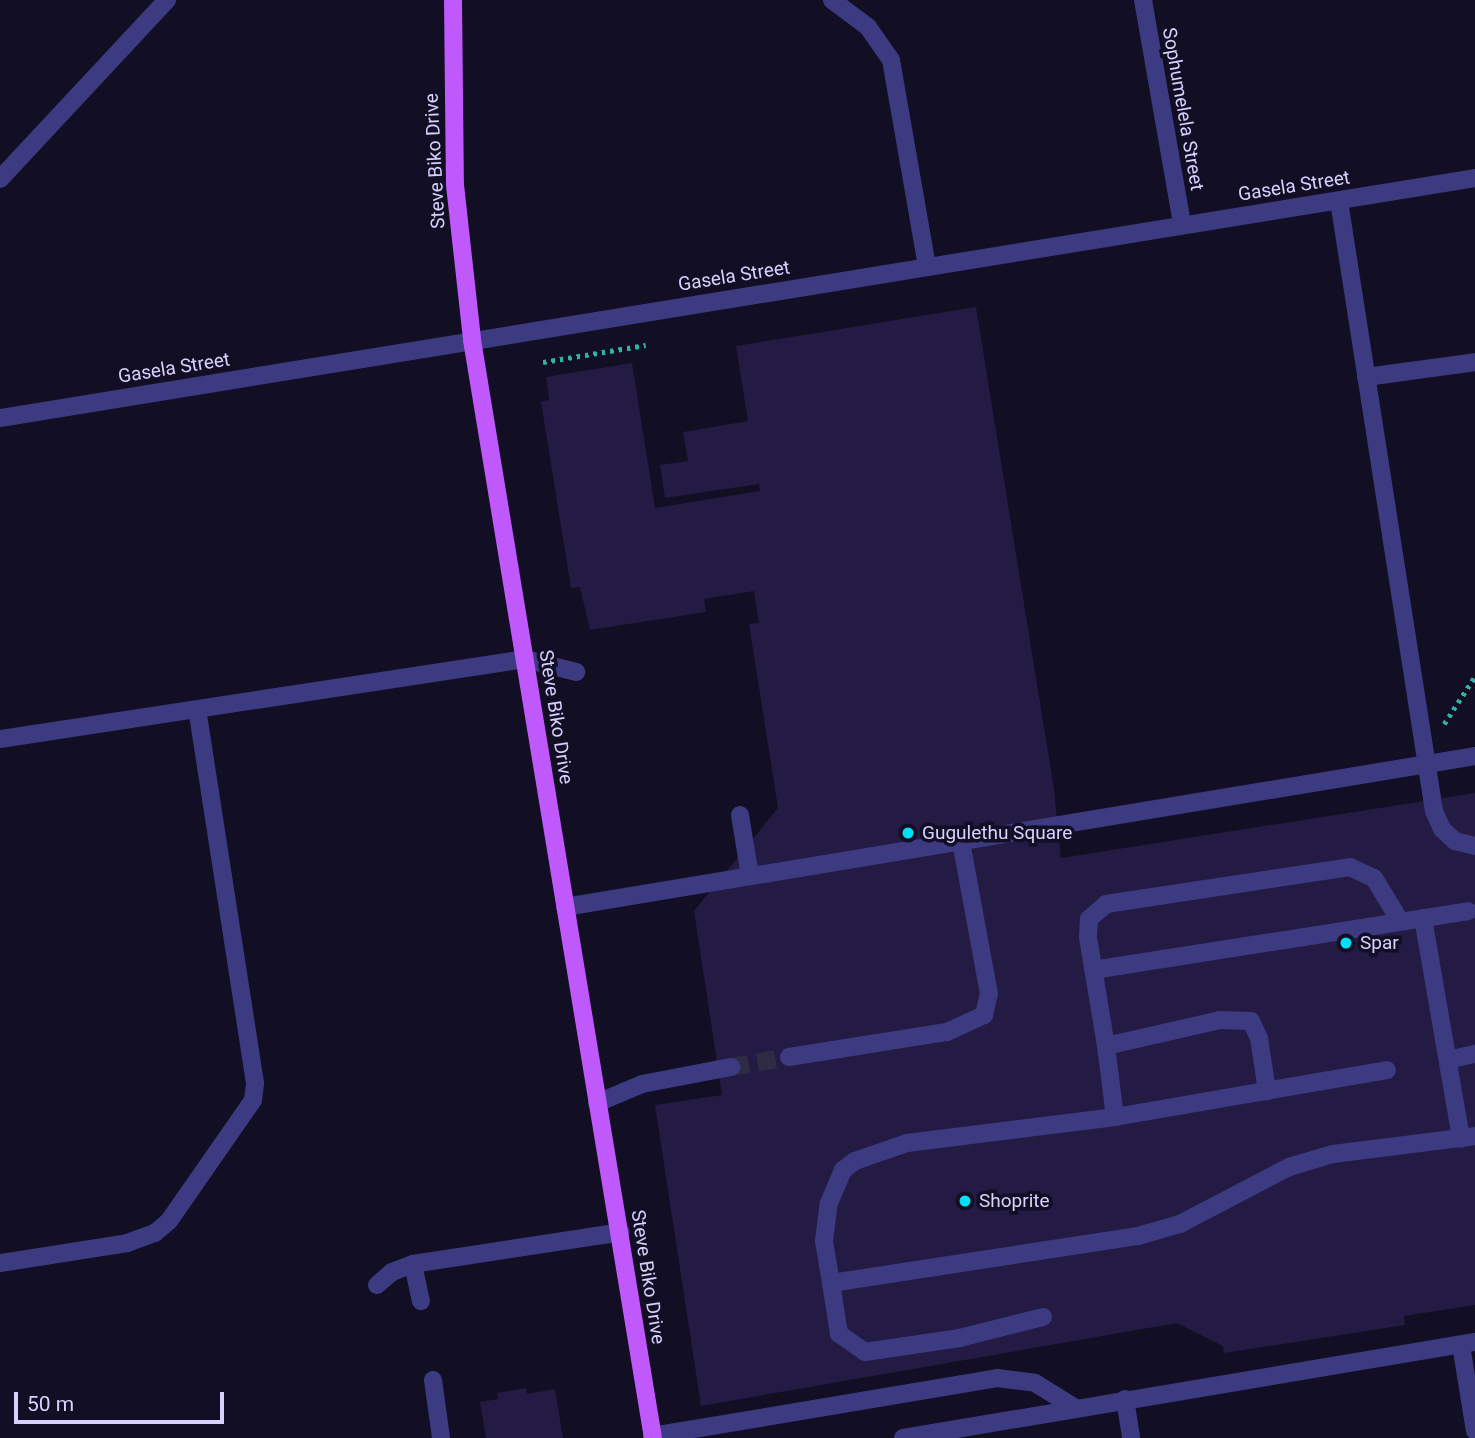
<!DOCTYPE html>
<style>
body{margin:0}
#map{position:relative;width:1475px;height:1438px;overflow:hidden;background:#120e23;font-family:Roboto,sans-serif}
div>[style]{position:absolute}
.building>*{inset:0;background:#231b43}
.minor-tunnel>*{height:18px;margin-top:-9px;transform-origin:0;background:repeating-linear-gradient(90deg,#2f2b44 0 18px,transparent 0 27px)}
.path>*{height:4.5px;margin-top:-2.25px;transform-origin:0;background:repeating-linear-gradient(90deg,#30b2aa 0 3.5px,transparent 0 8.5px)}
.minor>*{height:18px;margin:-9px;padding:0 9px;transform-origin:9px;border-radius:9px;background:#3c3a81}
.major>*{height:18px;margin:-9px;padding:0 9px;transform-origin:9px;border-radius:9px;background:#bf59fc}
.dots>*{width:19px;height:19px;translate:-50% -50%;box-sizing:border-box;border:4px solid #120e23;border-radius:50%}
span{translate:-50% -50%;white-space:nowrap;text-align:center;line-height:1.15;-webkit-text-stroke:7px #120e23;paint-order:stroke}
.street-label{font-size:19px;color:#d6d1fe}
.poi-label{font-size:19px;color:#d6d1fe}
.left{translate:0 -50%;text-align:left}
.scale{position:absolute;left:14px;top:1392px;width:210px;height:32px;box-sizing:border-box;border:4px solid #d6d1fe;border-top:0;padding-left:9px;font-size:21px;line-height:24px;white-space:nowrap;color:#d6d1fe;-webkit-text-stroke:5px #120e23;paint-order:stroke}
</style>
<div id="map">
<div class="building">
<i style="clip-path:polygon(976px 307px,1054px 789px,1061px 858px,1475px 793px,1475px 1305px,1404px 1316px,1405px 1325px,1224px 1353px,1223px 1346px,1177px 1323px,701px 1406px,655px 1105px,722px 1095px,694px 911px,778px 808px,749px 624px,759px 623px,754px 591px,704px 599px,706px 612px,590px 630px,580px 587px,571px 588px,541px 402px,549px 400px,546px 377px,632px 363px,655px 508px,760px 491px,759px 484px,665px 498px,660px 465px,688px 461px,683px 432px,748px 421px,736px 346px)"></i>
<i style="clip-path:polygon(526px 1388px,527px 1394px,555px 1389px,563px 1438px,486px 1438px,480px 1402px,498px 1399px,497px 1393px)"></i>
</div>
<div class="minor-tunnel">
<i style="left:731px;top:1067px;width:59px;rotate:-9.8deg"></i>
</div>
<div class="path">
<i style="left:543px;top:362px;width:104px;rotate:-9.4deg"></i>
<i style="left:1444px;top:724px;width:57px;rotate:-57.1deg"></i>
</div>
<div class="minor">
<i style="left:832px;top:0;width:45px;rotate:36.9deg"></i>
<i style="left:868px;top:27px;width:40px;rotate:55.1deg"></i>
<i style="left:891px;top:60px;width:209px;rotate:80.1deg"></i>
<i style="left:1143px;top:0;width:227px;rotate:80.1deg"></i>
<i style="left:0;top:179px;width:245px;rotate:-47deg"></i>
<i style="left:1339px;top:201px;width:617px;rotate:81.15deg"></i>
<i style="left:1434px;top:811px;width:20px;rotate:66deg"></i>
<i style="left:1442px;top:829px;width:18px;rotate:43deg"></i>
<i style="left:1455px;top:841px;width:21px;rotate:14deg"></i>
<i style="left:1366px;top:377px;width:110px;rotate:-7.8deg"></i>
<i style="left:0;top:418px;width:1494px;rotate:-9.24deg"></i>
<i style="left:0;top:739px;width:531px;rotate:-8.66deg"></i>
<i style="left:525px;top:659px;width:53px;rotate:14.3deg"></i>
<i style="left:740px;top:815px;width:62px;rotate:80.7deg"></i>
<i style="left:565px;top:907px;width:922px;rotate:-9.42deg"></i>
<i style="left:1423px;top:918px;width:224px;rotate:80.2deg"></i>
<i style="left:1093px;top:970px;width:380px;rotate:-8.9deg"></i>
<i style="left:1106px;top:1046px;width:110px;rotate:-99.4deg"></i>
<i style="left:1088px;top:937px;width:18px;rotate:-87deg"></i>
<i style="left:1089px;top:919px;width:23px;rotate:-41deg"></i>
<i style="left:1106px;top:904px;width:247px;rotate:-8.6deg"></i>
<i style="left:1350px;top:867px;width:26px;rotate:25deg"></i>
<i style="left:1374px;top:878px;width:50px;rotate:58.8deg"></i>
<i style="left:789px;top:1057px;width:160px;rotate:-9deg"></i>
<i style="left:947px;top:1032px;width:41px;rotate:-24.7deg"></i>
<i style="left:984px;top:1015px;width:22px;rotate:-77deg"></i>
<i style="left:989px;top:994px;width:156px;rotate:-100.4deg"></i>
<i style="left:1448px;top:1060px;width:28px;rotate:-13deg"></i>
<i style="left:597px;top:1103px;width:49px;rotate:-22.9deg"></i>
<i style="left:642px;top:1084px;width:91px;rotate:-10.8deg"></i>
<i style="left:1115px;top:1117px;width:72px;rotate:-97.2deg"></i>
<i style="left:1106px;top:1046px;width:117px;rotate:-12.8deg"></i>
<i style="left:1220px;top:1020px;width:31px;rotate:2deg"></i>
<i style="left:1251px;top:1021px;width:19px;rotate:65deg"></i>
<i style="left:1259px;top:1038px;width:54px;rotate:81.4deg"></i>
<i style="left:0;top:1263px;width:129px;rotate:-8.9deg"></i>
<i style="left:127px;top:1243px;width:30px;rotate:-20deg"></i>
<i style="left:155px;top:1233px;width:18px;rotate:-41deg"></i>
<i style="left:169px;top:1221px;width:147px;rotate:-55.2deg"></i>
<i style="left:253px;top:1100px;width:17px;rotate:-83deg"></i>
<i style="left:255px;top:1083px;width:377px;rotate:-98.8deg"></i>
<i style="left:413px;top:1264px;width:38px;rotate:78deg"></i>
<i style="left:831px;top:1283px;width:43px;rotate:-99.5deg"></i>
<i style="left:824px;top:1241px;width:38px;rotate:-83deg"></i>
<i style="left:829px;top:1203px;width:36px;rotate:-67deg"></i>
<i style="left:843px;top:1170px;width:15px;rotate:-37deg"></i>
<i style="left:855px;top:1161px;width:55px;rotate:-19.1deg"></i>
<i style="left:907px;top:1143px;width:210px;rotate:-7.1deg"></i>
<i style="left:1115px;top:1117px;width:276px;rotate:-9.8deg"></i>
<i style="left:377px;top:1285px;width:20px;rotate:-41deg"></i>
<i style="left:392px;top:1272px;width:22px;rotate:-21deg"></i>
<i style="left:413px;top:1264px;width:210px;rotate:-8.7deg"></i>
<i style="left:1043px;top:1317px;width:86px;rotate:165.8deg"></i>
<i style="left:960px;top:1338px;width:96px;rotate:171.6deg"></i>
<i style="left:865px;top:1352px;width:32px;rotate:-145deg"></i>
<i style="left:839px;top:1334px;width:52px;rotate:-98.9deg"></i>
<i style="left:831px;top:1283px;width:311px;rotate:-8.7deg"></i>
<i style="left:1138px;top:1236px;width:44px;rotate:-15.9deg"></i>
<i style="left:1180px;top:1224px;width:123px;rotate:-27.6deg"></i>
<i style="left:1289px;top:1167px;width:46px;rotate:-16.5deg"></i>
<i style="left:1333px;top:1154px;width:143px;rotate:-7.2deg"></i>
<i style="left:1461px;top:1345px;width:87px;rotate:80.8deg"></i>
<i style="left:433px;top:1380px;width:59px;rotate:82.1deg"></i>
<i style="left:1125px;top:1399px;width:39px;rotate:81deg"></i>
<i style="left:652px;top:1436px;width:350px;rotate:-9.5deg"></i>
<i style="left:997px;top:1378px;width:38px;rotate:7deg"></i>
<i style="left:1035px;top:1383px;width:46px;rotate:31.6deg"></i>
<i style="left:903px;top:1438px;width:580px;rotate:-9.53deg"></i>
</div>
<div class="major">
<i style="left:453px;top:0;width:185px;rotate:89.4deg"></i>
<i style="left:455px;top:185px;width:156px;rotate:83.7deg"></i>
<i style="left:472px;top:340px;width:1113px;rotate:80.64deg"></i>
</div>
<div class="dots">
<i style="left:908px;top:833px;background:#04dff7"></i>
<i style="left:1346px;top:943px;background:#04dff7"></i>
<i style="left:965px;top:1201px;background:#04dff7"></i>
</div>
<div class="street-label">
<span style="left:1183px;top:109px;rotate:80deg">Sophumelela Street</span>
<span style="left:435px;top:161px;rotate:-93deg">Steve Biko Drive</span>
<span style="left:1294px;top:186px;rotate:-9deg">Gasela Street</span>
<span style="left:734px;top:276px;rotate:-9deg">Gasela Street</span>
<span style="left:174px;top:368px;rotate:-9deg">Gasela Street</span>
<span style="left:556px;top:717px;rotate:81deg">Steve Biko Drive</span>
<span style="left:648px;top:1277px;rotate:81deg">Steve Biko Drive</span>
</div>
<div class="poi-label">
<span class="left" style="left:922px;top:833px">Gugulethu Square</span>
<span class="left" style="left:1360px;top:943px">Spar</span>
<span class="left" style="left:979px;top:1201px">Shoprite</span>
</div>
<div class="scale">50 m</div>
</div>
